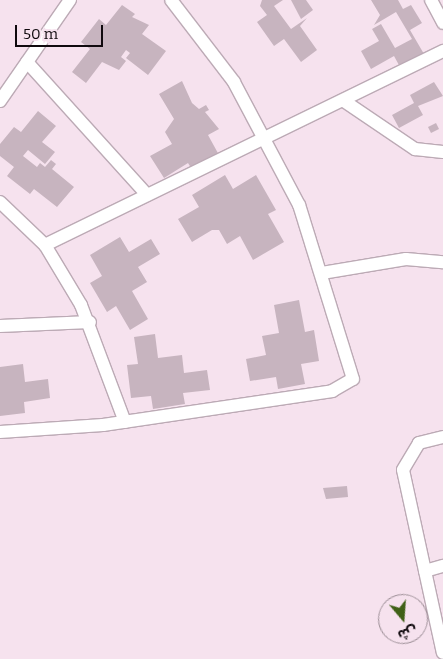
<!DOCTYPE html>
<meta charset="utf-8">
<style>
body{margin:0}
#map{position:relative;width:443px;height:659px;overflow:hidden;background:#f6e2ee;font-family:Bitter,"Noto Sans Arabic",serif}
div>[style]{position:absolute}
.building>*{inset:0;background:#c7b4bf}
.roads{filter:drop-shadow(1px 0 #bcaab5) drop-shadow(-1px 0 #bcaab5) drop-shadow(0 1px #bcaab5) drop-shadow(0 -1px #bcaab5)}
.minor>*{height:12px;margin:-6px;padding:0 6px;transform-origin:6px;border-radius:6px;background:#fff}
span{translate:-50% -50%;white-space:nowrap;text-align:center;line-height:1.15;-webkit-text-stroke:5px #f6e2ee;paint-order:stroke}
.north{position:absolute;left:378px;top:594px;width:50px;height:50px;box-sizing:border-box;background:#f6e2ee;border:1px solid #9a8c94;border-radius:50%;rotate:162deg;font-size:14px;font-weight:700;line-height:20px;text-align:center;color:#100a0e}
.north::after{content:'';display:block;margin:auto;width:18px;height:22px;background:#406117;clip-path:polygon(50% 0,100% 100%,50% 72%,0 100%)}
.scale{position:absolute;left:15px;top:25px;width:88px;height:22px;box-sizing:border-box;border:2px solid #100a0e;border-top:0;padding-left:6px;font-size:15px;line-height:18px;white-space:nowrap;color:#100a0e;-webkit-text-stroke:4px #f6e2ee;paint-order:stroke}
</style>
<div id="map">
<div class="building">
<i style="clip-path:polygon(262px 0,283px 0,274px 6px,291px 29px,307px 18px,300px 26px,317px 50px,301px 62px,284px 39px,274px 46px,257px 22px,267px 15px,260px 6px)"></i>
<i style="clip-path:polygon(291px 0,306px 0,313px 10px,301px 19px)"></i>
<i style="clip-path:polygon(371px 0,398px 0,403px 9px,411px 5px,422px 23px,410px 30px,424px 54px,400px 67px,394px 56px,371px 69px,361px 51px,379px 41px,372px 29px,381px 24px,395px 48px,412px 39px,396px 12px,374px 25px,380px 15px)"></i>
<i style="clip-path:polygon(122px 5px,135px 14px,132px 17px,149px 25px,142px 34px,166px 51px,148px 75px,126px 58px,130px 53px,126px 50px,121px 57px,126px 61px,119px 70px,102px 62px,86px 83px,72px 72px,90px 49px,81px 42px,99px 19px,106px 25px)"></i>
<i style="clip-path:polygon(182px 81px,192px 103px,199px 109px,206px 105px,209px 110px,205px 112px,219px 129px,208px 135px,219px 155px,193px 171px,188px 163px,164px 178px,150px 156px,172px 144px,165px 132px,174px 119px,159px 94px)"></i>
<i style="clip-path:polygon(434px 82px,443px 96px,418px 106px,423px 115px,399px 128px,392px 115px,414px 103px,410px 95px)"></i>
<i style="clip-path:polygon(38px 111px,56px 126px,42px 142px,55px 152px,45px 164px,28px 150px,23px 156px,37px 167px,40px 163px,45px 167px,51px 160px,56px 164px,52px 169px,74px 187px,57px 207px,34px 189px,30px 194px,7px 176px,14px 167px,0 156px,0 144px,14px 127px,21px 132px)"></i>
<i style="clip-path:polygon(436px 123px,439px 129px,431px 133px,428px 127px)"></i>
<i style="clip-path:polygon(225px 175px,233px 189px,256px 175px,276px 210px,268px 214px,284px 242px,253px 260px,240px 236px,227px 244px,219px 230px,212px 230px,192px 242px,178px 219px,199px 207px,192px 195px)"></i>
<i style="clip-path:polygon(120px 237px,129px 252px,151px 239px,160px 254px,138px 267px,147px 282px,132px 291px,148px 319px,130px 330px,116px 306px,107px 312px,90px 283px,102px 276px,90px 255px)"></i>
<i style="clip-path:polygon(299px 300px,305px 332px,314px 330px,319px 361px,301px 364px,305px 384px,278px 389px,276px 377px,250px 381px,246px 359px,266px 355px,262px 336px,279px 333px,274px 305px)"></i>
<i style="clip-path:polygon(155px 334px,158px 358px,182px 355px,184px 373px,207px 370px,210px 390px,183px 393px,185px 404px,153px 409px,151px 396px,131px 398px,127px 365px,138px 364px,134px 337px)"></i>
<i style="clip-path:polygon(23px 364px,25px 382px,48px 379px,50px 398px,24px 402px,25px 413px,0 416px,0 367px)"></i>
<i style="clip-path:polygon(347px 486px,348px 497px,326px 499px,323px 488px)"></i>
</div>
<div class="roads">
<div class="minor">
<i style="left:431px;top:0;width:26px;rotate:62deg"></i>
<i style="left:27px;top:62px;width:179px;rotate:47.9deg"></i>
<i style="left:0;top:101px;width:123px;rotate:-55.3deg"></i>
<i style="left:344px;top:101px;width:86px;rotate:34.1deg"></i>
<i style="left:415px;top:149px;width:28px;rotate:6deg"></i>
<i style="left:0;top:202px;width:62px;rotate:43.7deg"></i>
<i style="left:45px;top:245px;width:70px;rotate:59deg"></i>
<i style="left:81px;top:305px;width:125px;rotate:69.4deg"></i>
<i style="left:45px;top:245px;width:443px;rotate:-26deg"></i>
<i style="left:322px;top:273px;width:85px;rotate:-9.5deg"></i>
<i style="left:406px;top:259px;width:37px;rotate:5deg"></i>
<i style="left:0;top:326px;width:90px;rotate:-2.5deg"></i>
<i style="left:0;top:432px;width:103px;rotate:-3.9deg"></i>
<i style="left:103px;top:425px;width:232px;rotate:-8.4deg"></i>
<i style="left:332px;top:391px;width:24px;rotate:-30deg"></i>
<i style="left:353px;top:379px;width:182px;rotate:-107.2deg"></i>
<i style="left:299px;top:205px;width:139px;rotate:-117.9deg"></i>
<i style="left:234px;top:82px;width:103px;rotate:-127.5deg"></i>
<i style="left:443px;top:437px;width:25px;rotate:166deg"></i>
<i style="left:419px;top:443px;width:31px;rotate:121deg"></i>
<i style="left:403px;top:470px;width:187px;rotate:77.7deg"></i>
<i style="left:425px;top:571px;width:19px;rotate:-16deg"></i>
</div>
</div>
<div class="north">ش</div>
<div class="scale">50 m</div>
</div>
